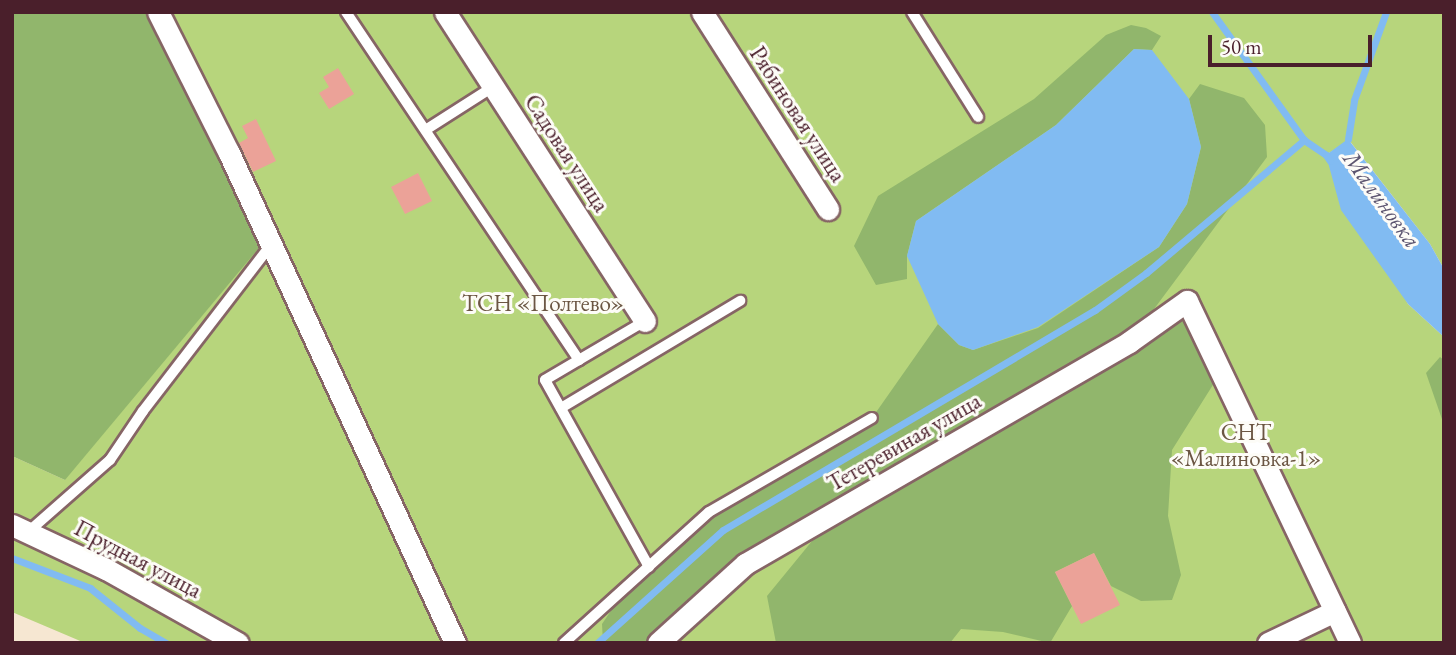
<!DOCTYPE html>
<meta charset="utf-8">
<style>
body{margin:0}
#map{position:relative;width:1456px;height:655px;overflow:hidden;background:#f6e7d2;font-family:"EB Garamond",serif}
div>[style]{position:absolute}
.green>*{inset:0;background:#b7d57c}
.forest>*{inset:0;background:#91b66c}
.water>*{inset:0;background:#81bbf2}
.stream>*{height:7px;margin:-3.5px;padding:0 3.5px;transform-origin:3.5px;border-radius:3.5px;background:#81bbf2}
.building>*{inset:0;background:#eba298}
.roads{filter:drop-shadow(2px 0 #866565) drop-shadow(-2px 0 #866565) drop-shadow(0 2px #866565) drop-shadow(0 -2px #866565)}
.lane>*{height:10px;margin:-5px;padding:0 5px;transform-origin:5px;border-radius:5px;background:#fff}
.street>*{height:21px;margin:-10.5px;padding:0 10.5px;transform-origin:10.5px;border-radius:10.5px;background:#fff}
span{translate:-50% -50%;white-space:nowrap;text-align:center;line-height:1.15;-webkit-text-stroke:6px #fdfcf7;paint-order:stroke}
.street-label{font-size:23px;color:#4a1f2b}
.park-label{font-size:23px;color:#6b5643}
.water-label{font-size:24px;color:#5d5671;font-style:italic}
.frame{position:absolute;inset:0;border:14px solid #4a1f2b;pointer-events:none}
.scale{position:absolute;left:1208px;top:35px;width:164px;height:32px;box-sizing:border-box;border:4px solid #4a1f2b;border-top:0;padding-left:9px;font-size:21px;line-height:24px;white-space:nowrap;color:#4a1f2b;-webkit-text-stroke:5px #fdfcf7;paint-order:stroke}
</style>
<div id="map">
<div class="green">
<i style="clip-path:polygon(155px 12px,1444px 12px,1444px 269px,1430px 244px,1349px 140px,1326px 155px,1408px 304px,1444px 337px,1444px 643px,85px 643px,12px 612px,12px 456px,65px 480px)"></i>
</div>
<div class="forest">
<i style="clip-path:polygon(12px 12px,155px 12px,258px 215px,258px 249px,65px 480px,12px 456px)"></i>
<i style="clip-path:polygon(1131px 25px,1146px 28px,1161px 36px,1152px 50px,1134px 49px,1056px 125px,916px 221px,907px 256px,907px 279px,876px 285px,854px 246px,878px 196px,1034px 99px,1106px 35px)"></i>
<i style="clip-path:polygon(1200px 84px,1244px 98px,1265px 125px,1267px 157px,1131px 340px,1187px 301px,1216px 380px,1172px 450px,1168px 516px,1181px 575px,1172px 600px,1141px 601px,1111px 586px,1094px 553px,1055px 572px,1072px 606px,1050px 643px,1003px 632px,961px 629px,950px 643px,776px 643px,767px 596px,835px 513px,745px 564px,658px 643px,603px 643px,602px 624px,642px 565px,709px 512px,872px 418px,938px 324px,959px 345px,973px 350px,1038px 328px,1159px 247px,1187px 204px,1201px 147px,1189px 99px)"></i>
<i style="clip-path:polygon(1440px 357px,1444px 360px,1444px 425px,1426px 373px)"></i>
</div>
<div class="water">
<i style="clip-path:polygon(1134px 49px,1152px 50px,1189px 99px,1201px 147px,1187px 204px,1159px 247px,1038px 327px,973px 350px,959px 345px,938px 324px,907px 256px,916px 221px,1056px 125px)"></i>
<i style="clip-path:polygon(1348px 139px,1430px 244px,1444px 269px,1444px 337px,1408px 304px,1341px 210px,1326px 155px)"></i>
</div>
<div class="stream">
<i style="left:1212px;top:12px;width:158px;rotate:54.3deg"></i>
<i style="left:1304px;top:140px;width:27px;rotate:34deg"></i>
<i style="left:1326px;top:155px;width:7px;rotate:56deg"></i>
<i style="left:1348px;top:139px;width:39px;rotate:-81deg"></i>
<i style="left:1354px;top:100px;width:94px;rotate:-70deg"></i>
<i style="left:12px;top:558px;width:84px;rotate:21deg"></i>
<i style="left:90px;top:588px;width:64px;rotate:38.7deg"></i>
<i style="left:140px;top:628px;width:30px;rotate:30deg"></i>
<i style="left:597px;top:643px;width:169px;rotate:-41.9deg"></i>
<i style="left:723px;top:530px;width:432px;rotate:-30.6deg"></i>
<i style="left:1095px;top:310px;width:63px;rotate:-36deg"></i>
<i style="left:1146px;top:273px;width:207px;rotate:-40.1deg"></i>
</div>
<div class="building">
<i style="clip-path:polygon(338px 68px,354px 94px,329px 109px,319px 93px,329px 87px,323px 77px)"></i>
<i style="clip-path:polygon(256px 119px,276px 161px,253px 172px,239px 143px,248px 138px,242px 126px)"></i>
<i style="clip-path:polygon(418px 173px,432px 201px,405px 214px,391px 187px)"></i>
<i style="clip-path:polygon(1094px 553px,1120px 605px,1081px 624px,1055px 572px)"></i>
</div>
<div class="roads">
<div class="lane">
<i style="left:346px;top:12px;width:419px;rotate:56.2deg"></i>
<i style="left:912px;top:12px;width:124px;rotate:57.8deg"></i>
<i style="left:427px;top:129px;width:78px;rotate:-32.5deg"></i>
<i style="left:645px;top:321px;width:116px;rotate:149.5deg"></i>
<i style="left:545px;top:380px;width:214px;rotate:60.9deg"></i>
<i style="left:561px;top:408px;width:209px;rotate:-30.9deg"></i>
<i style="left:28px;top:532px;width:109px;rotate:-41.3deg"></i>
<i style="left:110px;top:460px;width:59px;rotate:-56deg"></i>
<i style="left:143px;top:411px;width:210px;rotate:-52.4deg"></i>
<i style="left:564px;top:643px;width:195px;rotate:-42.1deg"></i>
<i style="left:709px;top:512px;width:188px;rotate:-30deg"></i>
</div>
<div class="street">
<i style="left:158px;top:12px;width:158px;rotate:63.3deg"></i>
<i style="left:229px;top:153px;width:540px;rotate:65.24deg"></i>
<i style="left:445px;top:12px;width:368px;rotate:57.1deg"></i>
<i style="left:702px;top:12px;width:234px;rotate:57.4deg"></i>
<i style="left:12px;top:525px;width:104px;rotate:25.1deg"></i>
<i style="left:106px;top:569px;width:151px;rotate:29.3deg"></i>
<i style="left:658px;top:643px;width:118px;rotate:-42.2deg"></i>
<i style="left:745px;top:564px;width:444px;rotate:-30deg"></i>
<i style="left:1129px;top:342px;width:71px;rotate:-35.3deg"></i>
<i style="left:1187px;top:301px;width:379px;rotate:64.5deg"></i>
<i style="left:1268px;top:643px;width:74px;rotate:-25.5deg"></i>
</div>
</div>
<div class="street-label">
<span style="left:798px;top:114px;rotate:57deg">Рябиновая улица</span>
<span style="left:567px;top:153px;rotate:57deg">Садовая улица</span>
<span style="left:904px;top:442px;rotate:-30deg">Тетеревиная улица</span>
<span style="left:138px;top:559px;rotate:28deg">Прудная улица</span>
</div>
<div class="park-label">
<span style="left:543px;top:303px">ТСН «Полтево»</span>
<span style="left:1246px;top:445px">СНТ<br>«Малиновка-1»</span>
</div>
<div class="water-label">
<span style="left:1382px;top:199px;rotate:54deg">Малиновка</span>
</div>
<div class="frame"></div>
<div class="scale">50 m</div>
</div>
